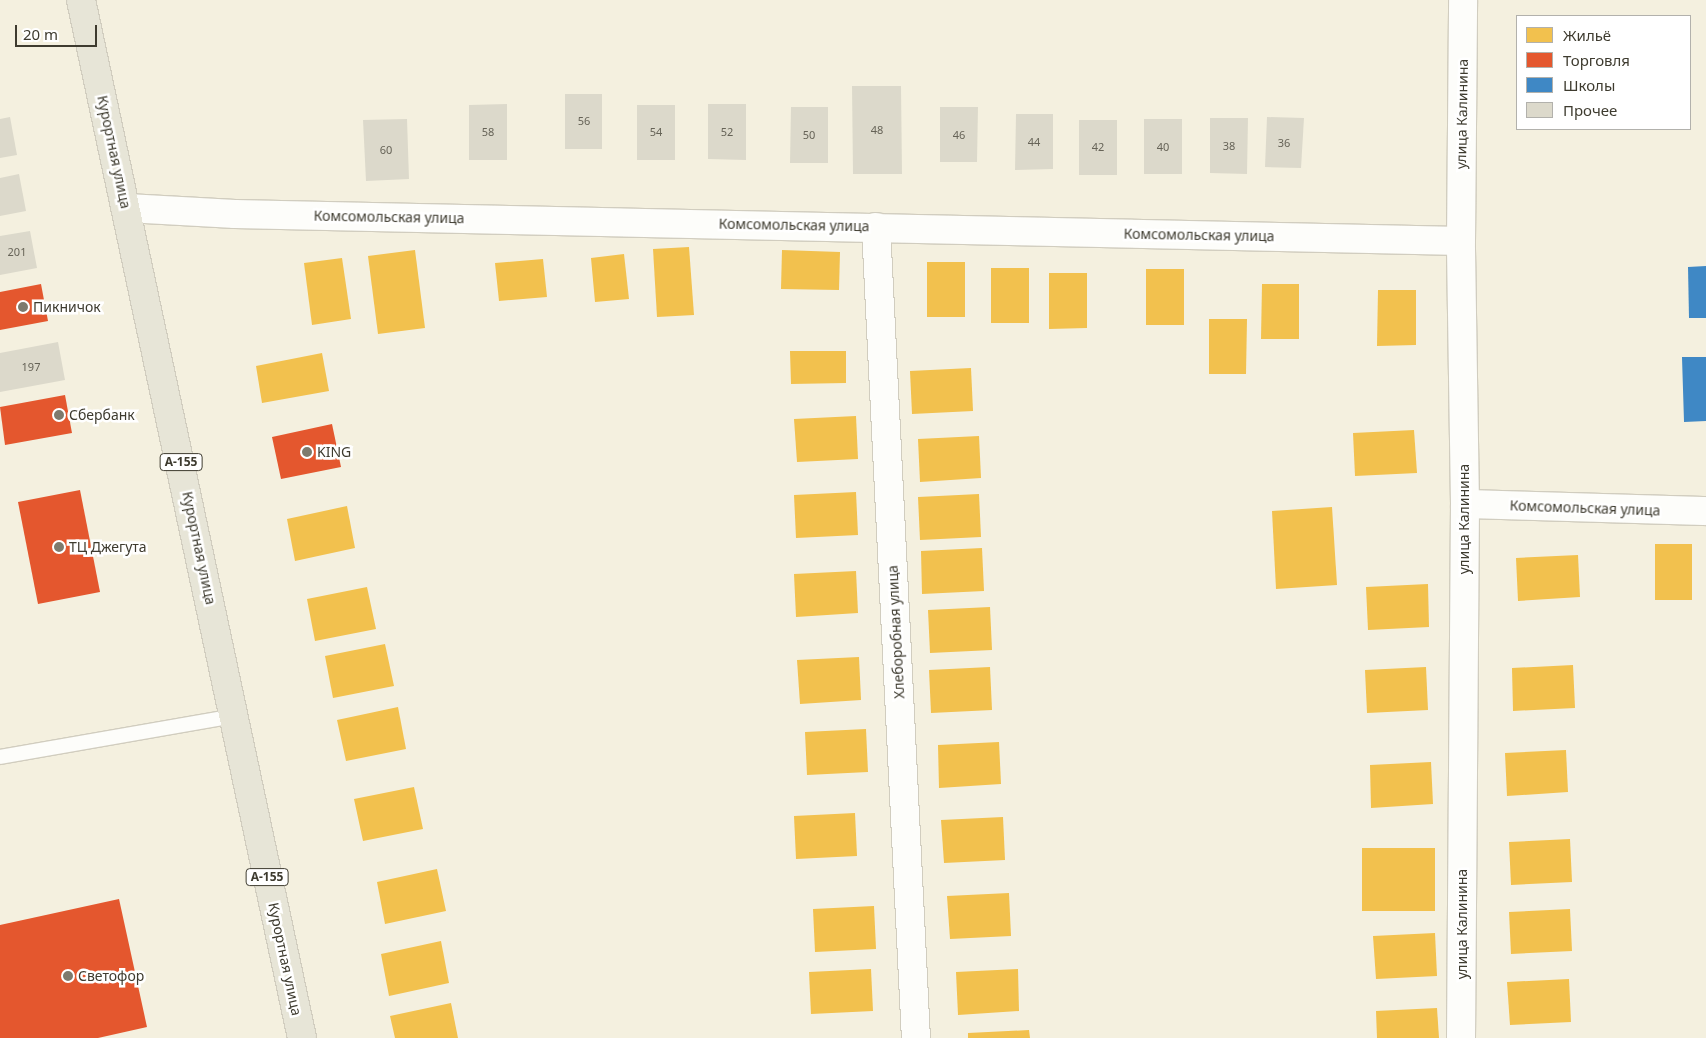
<!DOCTYPE html>
<meta charset="utf-8">
<style>
body{margin:0}
#map{position:relative;width:1706px;height:1038px;overflow:hidden;background:#f4f0df;font-family:"Noto Sans",sans-serif}
div>[style]{position:absolute}
.homes>*{inset:0;background:#f2c14e}
.shops>*{inset:0;background:#e4572e}
.schools>*{inset:0;background:#3f88c5}
.building>*{inset:0;background:#dcd9cb}
.roads{filter:drop-shadow(1px 0 #d1cdbf) drop-shadow(-1px 0 #d1cdbf) drop-shadow(0 1px #d1cdbf) drop-shadow(0 -1px #d1cdbf)}
.lane>*{height:14px;margin:-7px;padding:0 7px;transform-origin:7px;border-radius:7px;background:#fdfdfa}
.street>*{height:28px;margin:-14px;padding:0 14px;transform-origin:14px;border-radius:14px;background:#fdfdfa}
.primary>*{height:28px;margin:-14px;padding:0 14px;transform-origin:14px;border-radius:14px;background:#e7e5d7}
.dots>*{width:14px;height:14px;translate:-50% -50%;box-sizing:border-box;border:2px solid #fff;border-radius:50%}
span{translate:-50% -50%;white-space:nowrap;text-align:center;line-height:1.15;-webkit-text-stroke:5px #fff;paint-order:stroke}
.number-label{font-size:11px;color:#666357}
.number-label span{-webkit-text-stroke-width:0}
.shield-label span{padding:1px 4px;background:#fff;border:1px solid;border-radius:4px;-webkit-text-stroke-width:0}
.shield-label{font-size:12px;color:#3e3b2f;font-weight:700}
.street-label{font-size:14px;color:#3e3b2f}
.poi-label{font-size:14px;color:#3e3b2f}
.left{translate:0 -50%;text-align:left}
.legend{position:absolute;left:1516px;top:15px;width:175px;height:115px;box-sizing:border-box;background:#fff;border:1px solid #b2b1ac;margin:0;padding:6px 9px;list-style:none;font-size:15px;color:#3e3b2f}
.legend li{display:flex;align-items:center;gap:10px;height:25px}
.legend b{width:25px;border:1px solid #b2b1ac}
.scale{position:absolute;left:15px;top:25px;width:82px;height:22px;box-sizing:border-box;border:2px solid #3e3b2f;border-top:0;padding-left:6px;font-size:15px;line-height:18px;white-space:nowrap;color:#3e3b2f;-webkit-text-stroke:4px #fff;paint-order:stroke}
</style>
<div id="map">
<div class="homes">
<i style="clip-path:polygon(689px 247px,694px 315px,657px 317px,653px 249px)"></i>
<i style="clip-path:polygon(415px 250px,425px 328px,378px 334px,368px 256px)"></i>
<i style="clip-path:polygon(782px 250px,840px 252px,839px 290px,781px 289px)"></i>
<i style="clip-path:polygon(624px 254px,629px 299px,595px 302px,591px 258px)"></i>
<i style="clip-path:polygon(342px 258px,351px 319px,312px 325px,304px 263px)"></i>
<i style="clip-path:polygon(543px 259px,547px 297px,499px 301px,495px 263px)"></i>
<i style="clip-path:polygon(927px 262px,965px 262px,965px 317px,927px 317px)"></i>
<i style="clip-path:polygon(991px 268px,1029px 268px,1029px 323px,991px 323px)"></i>
<i style="clip-path:polygon(1146px 269px,1184px 269px,1184px 325px,1146px 325px)"></i>
<i style="clip-path:polygon(1049px 273px,1087px 273px,1087px 328px,1049px 329px)"></i>
<i style="clip-path:polygon(1262px 284px,1299px 284px,1299px 339px,1261px 339px)"></i>
<i style="clip-path:polygon(1378px 290px,1416px 290px,1416px 345px,1377px 346px)"></i>
<i style="clip-path:polygon(1209px 319px,1247px 319px,1246px 374px,1209px 374px)"></i>
<i style="clip-path:polygon(790px 351px,846px 351px,846px 383px,791px 384px)"></i>
<i style="clip-path:polygon(322px 353px,329px 391px,262px 403px,256px 366px)"></i>
<i style="clip-path:polygon(971px 368px,973px 411px,912px 414px,910px 371px)"></i>
<i style="clip-path:polygon(856px 416px,858px 459px,797px 462px,794px 419px)"></i>
<i style="clip-path:polygon(1414px 430px,1417px 473px,1355px 476px,1353px 433px)"></i>
<i style="clip-path:polygon(979px 436px,981px 478px,920px 482px,918px 439px)"></i>
<i style="clip-path:polygon(856px 492px,858px 535px,796px 538px,794px 495px)"></i>
<i style="clip-path:polygon(979px 494px,981px 537px,920px 540px,918px 497px)"></i>
<i style="clip-path:polygon(347px 506px,355px 548px,295px 561px,287px 519px)"></i>
<i style="clip-path:polygon(1332px 507px,1337px 585px,1276px 589px,1272px 511px)"></i>
<i style="clip-path:polygon(1655px 544px,1692px 544px,1692px 600px,1655px 600px)"></i>
<i style="clip-path:polygon(982px 548px,984px 591px,922px 594px,921px 551px)"></i>
<i style="clip-path:polygon(1578px 555px,1580px 597px,1518px 601px,1516px 558px)"></i>
<i style="clip-path:polygon(856px 571px,858px 613px,796px 617px,794px 574px)"></i>
<i style="clip-path:polygon(1428px 584px,1429px 627px,1368px 630px,1366px 587px)"></i>
<i style="clip-path:polygon(367px 587px,376px 629px,315px 641px,307px 599px)"></i>
<i style="clip-path:polygon(990px 607px,992px 650px,930px 653px,928px 610px)"></i>
<i style="clip-path:polygon(385px 644px,394px 686px,333px 698px,325px 656px)"></i>
<i style="clip-path:polygon(859px 657px,861px 700px,800px 704px,797px 660px)"></i>
<i style="clip-path:polygon(1573px 665px,1575px 708px,1513px 711px,1512px 668px)"></i>
<i style="clip-path:polygon(990px 667px,992px 710px,931px 713px,929px 670px)"></i>
<i style="clip-path:polygon(1426px 667px,1428px 710px,1367px 713px,1365px 670px)"></i>
<i style="clip-path:polygon(398px 707px,406px 749px,346px 761px,337px 720px)"></i>
<i style="clip-path:polygon(866px 729px,868px 772px,807px 775px,805px 732px)"></i>
<i style="clip-path:polygon(999px 742px,1001px 784px,939px 788px,938px 745px)"></i>
<i style="clip-path:polygon(1566px 750px,1568px 792px,1507px 796px,1505px 753px)"></i>
<i style="clip-path:polygon(1431px 762px,1433px 804px,1371px 808px,1370px 765px)"></i>
<i style="clip-path:polygon(414px 787px,423px 829px,363px 841px,354px 799px)"></i>
<i style="clip-path:polygon(855px 813px,857px 856px,796px 859px,794px 816px)"></i>
<i style="clip-path:polygon(1003px 817px,1005px 860px,944px 863px,941px 820px)"></i>
<i style="clip-path:polygon(1570px 839px,1572px 882px,1511px 885px,1509px 842px)"></i>
<i style="clip-path:polygon(1362px 848px,1435px 848px,1435px 911px,1362px 911px)"></i>
<i style="clip-path:polygon(437px 869px,446px 911px,385px 924px,377px 882px)"></i>
<i style="clip-path:polygon(1009px 893px,1011px 936px,950px 939px,947px 896px)"></i>
<i style="clip-path:polygon(874px 906px,876px 949px,815px 952px,813px 909px)"></i>
<i style="clip-path:polygon(1570px 909px,1572px 951px,1511px 954px,1509px 912px)"></i>
<i style="clip-path:polygon(1435px 933px,1437px 976px,1376px 979px,1373px 936px)"></i>
<i style="clip-path:polygon(441px 941px,449px 983px,389px 996px,381px 954px)"></i>
<i style="clip-path:polygon(871px 969px,873px 1011px,811px 1014px,809px 972px)"></i>
<i style="clip-path:polygon(1018px 969px,1019px 1011px,958px 1015px,956px 972px)"></i>
<i style="clip-path:polygon(1569px 979px,1571px 1022px,1510px 1025px,1507px 982px)"></i>
<i style="clip-path:polygon(451px 1003px,458px 1038px,395px 1038px,390px 1016px)"></i>
<i style="clip-path:polygon(1437px 1008px,1439px 1038px,1377px 1038px,1376px 1011px)"></i>
<i style="clip-path:polygon(1029px 1030px,1030px 1038px,968px 1038px,968px 1033px)"></i>
</div>
<div class="shops">
<i style="clip-path:polygon(41px 284px,48px 321px,0 330px,0 292px)"></i>
<i style="clip-path:polygon(65px 395px,72px 433px,5px 445px,0 407px)"></i>
<i style="clip-path:polygon(332px 424px,341px 467px,281px 479px,272px 437px)"></i>
<i style="clip-path:polygon(80px 490px,100px 592px,38px 604px,18px 502px)"></i>
<i style="clip-path:polygon(119px 899px,147px 1027px,98px 1038px,0 1038px,0 925px)"></i>
</div>
<div class="schools">
<i style="clip-path:polygon(1706px 266px,1706px 318px,1689px 318px,1688px 267px)"></i>
<i style="clip-path:polygon(1682px 357px,1706px 357px,1706px 421px,1684px 422px)"></i>
</div>
<div class="building">
<i style="clip-path:polygon(852px 86px,901px 86px,902px 174px,853px 174px)"></i>
<i style="clip-path:polygon(565px 94px,602px 94px,602px 149px,565px 149px)"></i>
<i style="clip-path:polygon(507px 104px,507px 160px,469px 160px,469px 105px)"></i>
<i style="clip-path:polygon(708px 104px,746px 104px,746px 160px,708px 159px)"></i>
<i style="clip-path:polygon(637px 105px,675px 105px,675px 160px,637px 160px)"></i>
<i style="clip-path:polygon(791px 107px,828px 107px,828px 163px,790px 163px)"></i>
<i style="clip-path:polygon(940px 107px,978px 107px,977px 162px,940px 162px)"></i>
<i style="clip-path:polygon(1016px 114px,1053px 114px,1053px 169px,1015px 170px)"></i>
<i style="clip-path:polygon(10px 117px,17px 155px,0 158px,0 119px)"></i>
<i style="clip-path:polygon(1267px 117px,1304px 118px,1301px 168px,1265px 167px)"></i>
<i style="clip-path:polygon(1210px 118px,1248px 118px,1247px 174px,1210px 173px)"></i>
<i style="clip-path:polygon(407px 119px,409px 179px,366px 181px,363px 120px)"></i>
<i style="clip-path:polygon(1144px 119px,1182px 119px,1182px 174px,1144px 174px)"></i>
<i style="clip-path:polygon(1079px 120px,1117px 120px,1117px 175px,1079px 175px)"></i>
<i style="clip-path:polygon(19px 174px,26px 211px,0 216px,0 178px)"></i>
<i style="clip-path:polygon(30px 231px,37px 268px,0 275px,0 236px)"></i>
<i style="clip-path:polygon(58px 342px,65px 380px,0 392px,0 353px)"></i>
</div>
<div class="roads">
<div class="lane">
<i style="left:0;top:757px;width:239px;rotate:-9.9deg"></i>
</div>
<div class="street">
<i style="left:127px;top:208px;width:108px;rotate:3.2deg"></i>
<i style="left:235px;top:214px;width:1226px;rotate:1.26deg"></i>
<i style="left:876px;top:227px;width:812px;rotate:87.18deg"></i>
<i style="left:1465px;top:504px;width:241px;rotate:1.7deg"></i>
<i style="left:1461px;top:1038px;width:534px;rotate:-89.57deg"></i>
<i style="left:1465px;top:504px;width:263px;rotate:-90.9deg"></i>
<i style="left:1461px;top:241px;width:241px;rotate:-89.5deg"></i>
</div>
<div class="primary">
<i style="left:81px;top:0;width:1061px;rotate:77.98deg"></i>
</div>
</div>
<div class="dots">
<i style="left:23px;top:307px;background:#7e7a6d"></i>
<i style="left:59px;top:415px;background:#7e7a6d"></i>
<i style="left:307px;top:452px;background:#7e7a6d"></i>
<i style="left:59px;top:547px;background:#7e7a6d"></i>
<i style="left:68px;top:976px;background:#7e7a6d"></i>
</div>
<div class="number-label">
<span style="left:584px;top:121px">56</span>
<span style="left:877px;top:130px">48</span>
<span style="left:488px;top:132px">58</span>
<span style="left:656px;top:132px">54</span>
<span style="left:727px;top:132px">52</span>
<span style="left:809px;top:135px">50</span>
<span style="left:959px;top:135px">46</span>
<span style="left:1034px;top:142px">44</span>
<span style="left:1284px;top:143px">36</span>
<span style="left:1229px;top:146px">38</span>
<span style="left:1098px;top:147px">42</span>
<span style="left:1163px;top:147px">40</span>
<span style="left:386px;top:150px">60</span>
<span style="left:17px;top:252px">201</span>
<span style="left:31px;top:367px">197</span>
</div>
<div class="shield-label">
<span style="left:181px;top:462px">А-155</span>
<span style="left:267px;top:877px">А-155</span>
</div>
<div class="street-label">
<span style="left:1462px;top:114px;rotate:-89deg">улица Калинина</span>
<span style="left:114px;top:152px;rotate:78deg">Курортная улица</span>
<span style="left:389px;top:217px;rotate:1deg">Комсомольская улица</span>
<span style="left:794px;top:225px;rotate:1deg">Комсомольская улица</span>
<span style="left:1199px;top:235px;rotate:1deg">Комсомольская улица</span>
<span style="left:1585px;top:508px;rotate:2deg">Комсомольская улица</span>
<span style="left:1464px;top:519px;rotate:-90deg">улица Калинина</span>
<span style="left:199px;top:548px;rotate:78deg">Курортная улица</span>
<span style="left:896px;top:632px;rotate:-93deg">Хлеборобная улица</span>
<span style="left:1462px;top:924px;rotate:-90deg">улица Калинина</span>
<span style="left:285px;top:959px;rotate:78deg">Курортная улица</span>
</div>
<div class="poi-label">
<span class="left" style="left:33px;top:307px">Пикничок</span>
<span class="left" style="left:69px;top:415px">Сбербанк</span>
<span class="left" style="left:317px;top:452px">KING</span>
<span class="left" style="left:69px;top:547px">ТЦ Джегута</span>
<span class="left" style="left:78px;top:976px">Светофор</span>
</div>
<ul class="legend">
<li><b style="height:14px;background:#f2c14e"></b>Жильё</li>
<li><b style="height:14px;background:#e4572e"></b>Торговля</li>
<li><b style="height:14px;background:#3f88c5"></b>Школы</li>
<li><b style="height:14px;background:#dcd9cb"></b>Прочее</li>
</ul>
<div class="scale">20 m</div>
</div>
